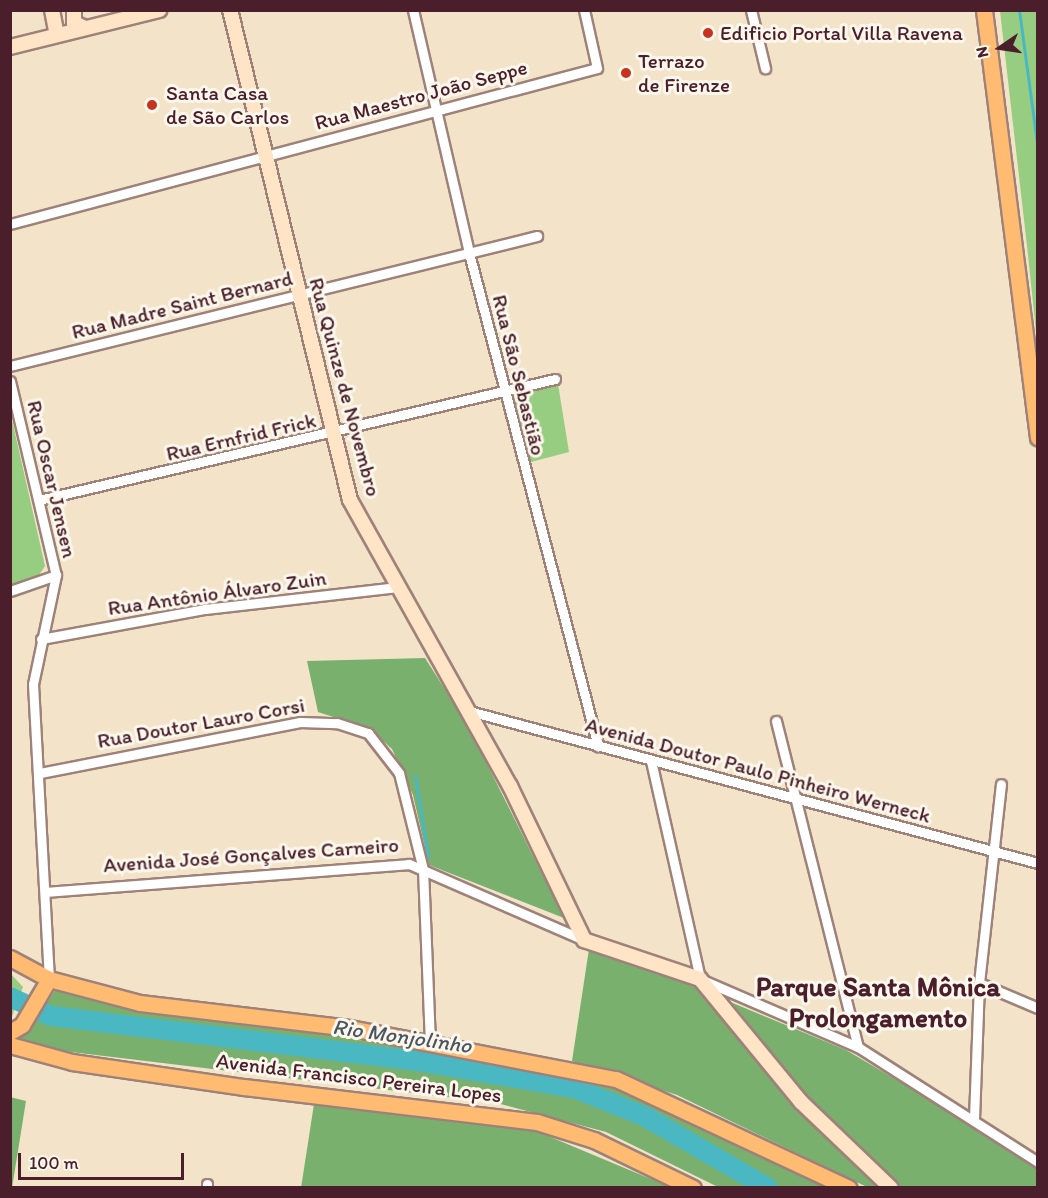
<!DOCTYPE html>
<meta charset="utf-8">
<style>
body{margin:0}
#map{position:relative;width:1048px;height:1198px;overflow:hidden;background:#f3e4c9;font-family:Itim,sans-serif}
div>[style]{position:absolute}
.green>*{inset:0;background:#97cd80}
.forest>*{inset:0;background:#79b06e}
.stream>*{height:3px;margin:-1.5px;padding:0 1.5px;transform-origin:1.5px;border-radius:1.5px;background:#4ab8c3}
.river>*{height:20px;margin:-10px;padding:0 10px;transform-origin:10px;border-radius:10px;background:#4ab8c3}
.roads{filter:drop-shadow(2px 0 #9e827a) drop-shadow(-2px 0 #9e827a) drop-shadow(0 2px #9e827a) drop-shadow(0 -2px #9e827a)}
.street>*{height:9px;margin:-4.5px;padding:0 4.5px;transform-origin:4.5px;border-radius:4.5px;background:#fff}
.secondary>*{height:14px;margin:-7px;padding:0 7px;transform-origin:7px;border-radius:7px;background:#ffe4c6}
.primary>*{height:15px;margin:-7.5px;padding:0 7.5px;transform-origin:7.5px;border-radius:7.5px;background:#febb71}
.dots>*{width:16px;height:16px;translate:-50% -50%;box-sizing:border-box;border:3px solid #fbf7ec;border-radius:50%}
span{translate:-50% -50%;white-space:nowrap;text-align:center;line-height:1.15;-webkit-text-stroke:6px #fbf7ec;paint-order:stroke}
.poi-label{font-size:21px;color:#4a1f2b}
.left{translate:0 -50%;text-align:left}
.street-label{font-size:21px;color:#4a1f2b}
.water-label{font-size:22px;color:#4a5560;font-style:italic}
.district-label{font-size:27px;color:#4a1f2b;font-weight:700}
.frame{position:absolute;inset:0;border:12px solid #4a1f2b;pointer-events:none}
.north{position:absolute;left:970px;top:18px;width:60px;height:60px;-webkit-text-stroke:4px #fbf7ec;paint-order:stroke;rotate:257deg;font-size:16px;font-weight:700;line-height:24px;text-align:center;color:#4a1f2b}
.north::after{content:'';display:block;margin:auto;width:21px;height:27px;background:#4a1f2b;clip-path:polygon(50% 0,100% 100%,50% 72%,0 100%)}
.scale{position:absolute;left:18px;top:1153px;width:166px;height:27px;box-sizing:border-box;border:3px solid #4a1f2b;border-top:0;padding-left:8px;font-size:18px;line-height:21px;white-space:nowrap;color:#4a1f2b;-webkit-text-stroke:4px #fbf7ec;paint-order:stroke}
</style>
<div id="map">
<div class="green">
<i style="clip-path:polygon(1000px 11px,1037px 11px,1037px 341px,1027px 246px)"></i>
<i style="clip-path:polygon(558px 384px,569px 452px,527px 463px,512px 398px)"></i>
<i style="clip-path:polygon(10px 411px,45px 566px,37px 578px,10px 588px)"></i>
<i style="clip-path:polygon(11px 974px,23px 987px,11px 1019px,10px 1019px)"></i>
</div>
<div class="forest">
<i style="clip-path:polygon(425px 658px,466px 722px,564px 918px,429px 865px,413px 795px,392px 749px,370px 729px,318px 712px,307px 661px)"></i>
<i style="clip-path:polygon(589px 949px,695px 984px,786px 1090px,887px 1187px,867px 1187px,677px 1095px,572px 1061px)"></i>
<i style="clip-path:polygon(56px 989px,140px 1010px,297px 1029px,587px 1081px,647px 1099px,834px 1187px,718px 1187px,606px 1132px,497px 1103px,46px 1049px,16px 1039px,30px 1030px)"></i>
<i style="clip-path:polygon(723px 999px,846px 1050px,973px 1125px,1037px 1165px,1037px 1187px,898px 1187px,797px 1090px)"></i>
<i style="clip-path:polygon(10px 1097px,26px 1101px,12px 1188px,10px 1187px)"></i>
<i style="clip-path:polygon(314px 1104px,529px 1128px,670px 1187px,301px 1188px)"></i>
</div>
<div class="stream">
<i style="left:1019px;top:10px;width:141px;rotate:82.3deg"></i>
<i style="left:415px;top:776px;width:81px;rotate:80.8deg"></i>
</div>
<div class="river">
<i style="left:10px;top:997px;width:45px;rotate:24.9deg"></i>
<i style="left:51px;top:1016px;width:375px;rotate:7deg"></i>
<i style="left:423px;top:1062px;width:153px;rotate:9.8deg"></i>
<i style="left:574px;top:1088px;width:78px;rotate:21.9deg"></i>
<i style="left:646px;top:1117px;width:141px;rotate:30.2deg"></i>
</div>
<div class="roads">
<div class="street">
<i style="left:413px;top:10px;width:249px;rotate:77deg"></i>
<i style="left:469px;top:253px;width:510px;rotate:75.34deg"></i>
<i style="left:751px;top:10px;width:60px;rotate:76.4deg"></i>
<i style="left:10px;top:224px;width:607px;rotate:-14.88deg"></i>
<i style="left:597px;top:68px;width:59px;rotate:-102.6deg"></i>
<i style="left:10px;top:366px;width:543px;rotate:-13.86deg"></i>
<i style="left:10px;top:381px;width:199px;rotate:76.7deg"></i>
<i style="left:56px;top:575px;width:111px;rotate:101.9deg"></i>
<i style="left:33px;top:684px;width:295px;rotate:86.9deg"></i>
<i style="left:39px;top:500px;width:530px;rotate:-13.2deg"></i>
<i style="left:10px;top:591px;width:49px;rotate:-19.2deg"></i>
<i style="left:41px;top:639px;width:167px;rotate:-10.4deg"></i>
<i style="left:205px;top:609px;width:194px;rotate:-6.5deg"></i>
<i style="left:469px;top:711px;width:589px;rotate:14.96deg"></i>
<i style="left:776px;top:721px;width:336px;rotate:75.9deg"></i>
<i style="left:651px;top:761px;width:223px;rotate:77.3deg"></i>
<i style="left:700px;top:979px;width:172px;rotate:23.3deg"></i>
<i style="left:858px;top:1047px;width:214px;rotate:32.6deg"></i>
<i style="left:40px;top:773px;width:265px;rotate:-11.1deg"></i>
<i style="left:300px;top:722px;width:37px;rotate:2deg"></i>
<i style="left:337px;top:723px;width:33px;rotate:18deg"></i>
<i style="left:368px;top:733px;width:51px;rotate:52.2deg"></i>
<i style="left:399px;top:773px;width:99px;rotate:76deg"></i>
<i style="left:423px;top:869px;width:175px;rotate:87.7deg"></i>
<i style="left:46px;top:892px;width:364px;rotate:-4.4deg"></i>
<i style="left:409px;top:864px;width:191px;rotate:23.5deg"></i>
<i style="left:979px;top:983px;width:64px;rotate:23deg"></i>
<i style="left:974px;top:1119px;width:136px;rotate:-87.9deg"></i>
<i style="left:979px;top:983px;width:200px;rotate:-83.7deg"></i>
<i style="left:207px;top:1188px;width:4px;rotate:-90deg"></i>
</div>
<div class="secondary">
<i style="left:52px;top:10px;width:25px;rotate:79deg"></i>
<i style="left:74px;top:10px;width:13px;rotate:90deg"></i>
<i style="left:74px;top:23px;width:12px;rotate:24deg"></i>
<i style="left:230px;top:10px;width:504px;rotate:76.24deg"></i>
<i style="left:350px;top:500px;width:328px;rotate:60.8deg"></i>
<i style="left:510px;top:786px;width:171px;rotate:64.3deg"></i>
<i style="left:584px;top:940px;width:122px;rotate:18.6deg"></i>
<i style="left:700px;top:979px;width:159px;rotate:50.6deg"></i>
<i style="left:801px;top:1102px;width:124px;rotate:43.7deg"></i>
<i style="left:10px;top:47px;width:154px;rotate:-13.9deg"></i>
</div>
<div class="primary">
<i style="left:984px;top:10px;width:431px;rotate:82.8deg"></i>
<i style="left:10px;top:958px;width:44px;rotate:28.3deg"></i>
<i style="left:49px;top:979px;width:94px;rotate:14.8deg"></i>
<i style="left:140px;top:1003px;width:211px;rotate:6.8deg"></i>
<i style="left:350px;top:1028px;width:271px;rotate:10.9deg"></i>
<i style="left:616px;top:1079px;width:257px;rotate:25.1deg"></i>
<i style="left:10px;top:1032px;width:14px;rotate:-30deg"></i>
<i style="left:22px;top:1025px;width:53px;rotate:-59.6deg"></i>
<i style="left:10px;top:1045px;width:64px;rotate:15.3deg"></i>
<i style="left:72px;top:1062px;width:174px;rotate:8.3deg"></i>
<i style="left:244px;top:1087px;width:295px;rotate:6.8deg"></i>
<i style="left:537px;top:1122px;width:60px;rotate:17.5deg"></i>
<i style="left:594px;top:1140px;width:110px;rotate:25.9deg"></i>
</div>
</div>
<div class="dots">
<i style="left:708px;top:33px;background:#c8321e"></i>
<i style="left:626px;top:73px;background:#c8321e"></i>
<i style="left:152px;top:105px;background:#c8321e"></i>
</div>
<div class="poi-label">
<span class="left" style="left:720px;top:33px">Edificio Portal Villa Ravena</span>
<span class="left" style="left:638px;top:73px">Terrazo<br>de Firenze</span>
<span class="left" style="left:166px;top:105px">Santa Casa<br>de São Carlos</span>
</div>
<div class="street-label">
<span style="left:421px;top:95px;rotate:-15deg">Rua Maestro João Seppe</span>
<span style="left:182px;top:305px;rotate:-14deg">Rua Madre Saint Bernard</span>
<span style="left:519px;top:375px;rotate:76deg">Rua São Sebastião</span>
<span style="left:345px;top:387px;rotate:75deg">Rua Quinze de Novembro</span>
<span style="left:241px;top:437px;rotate:-13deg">Rua Ernfrid Frick</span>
<span style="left:52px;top:479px;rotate:77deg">Rua Oscar Jensen</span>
<span style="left:217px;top:593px;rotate:-8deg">Rua Antônio Álvaro Zuin</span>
<span style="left:201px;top:723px;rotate:-10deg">Rua Doutor Lauro Corsi</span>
<span style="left:758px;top:770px;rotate:15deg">Avenida Doutor Paulo Pinheiro Werneck</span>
<span style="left:251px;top:855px;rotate:-4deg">Avenida José Gonçalves Carneiro</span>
<span style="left:359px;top:1078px;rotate:7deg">Avenida Francisco Pereira Lopes</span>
</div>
<div class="water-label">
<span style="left:402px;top:1036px;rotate:8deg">Rio Monjolinho</span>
</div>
<div class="district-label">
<span style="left:878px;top:1002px">Parque Santa Mônica<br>Prolongamento</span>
</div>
<div class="frame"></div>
<div class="north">N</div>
<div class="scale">100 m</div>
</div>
